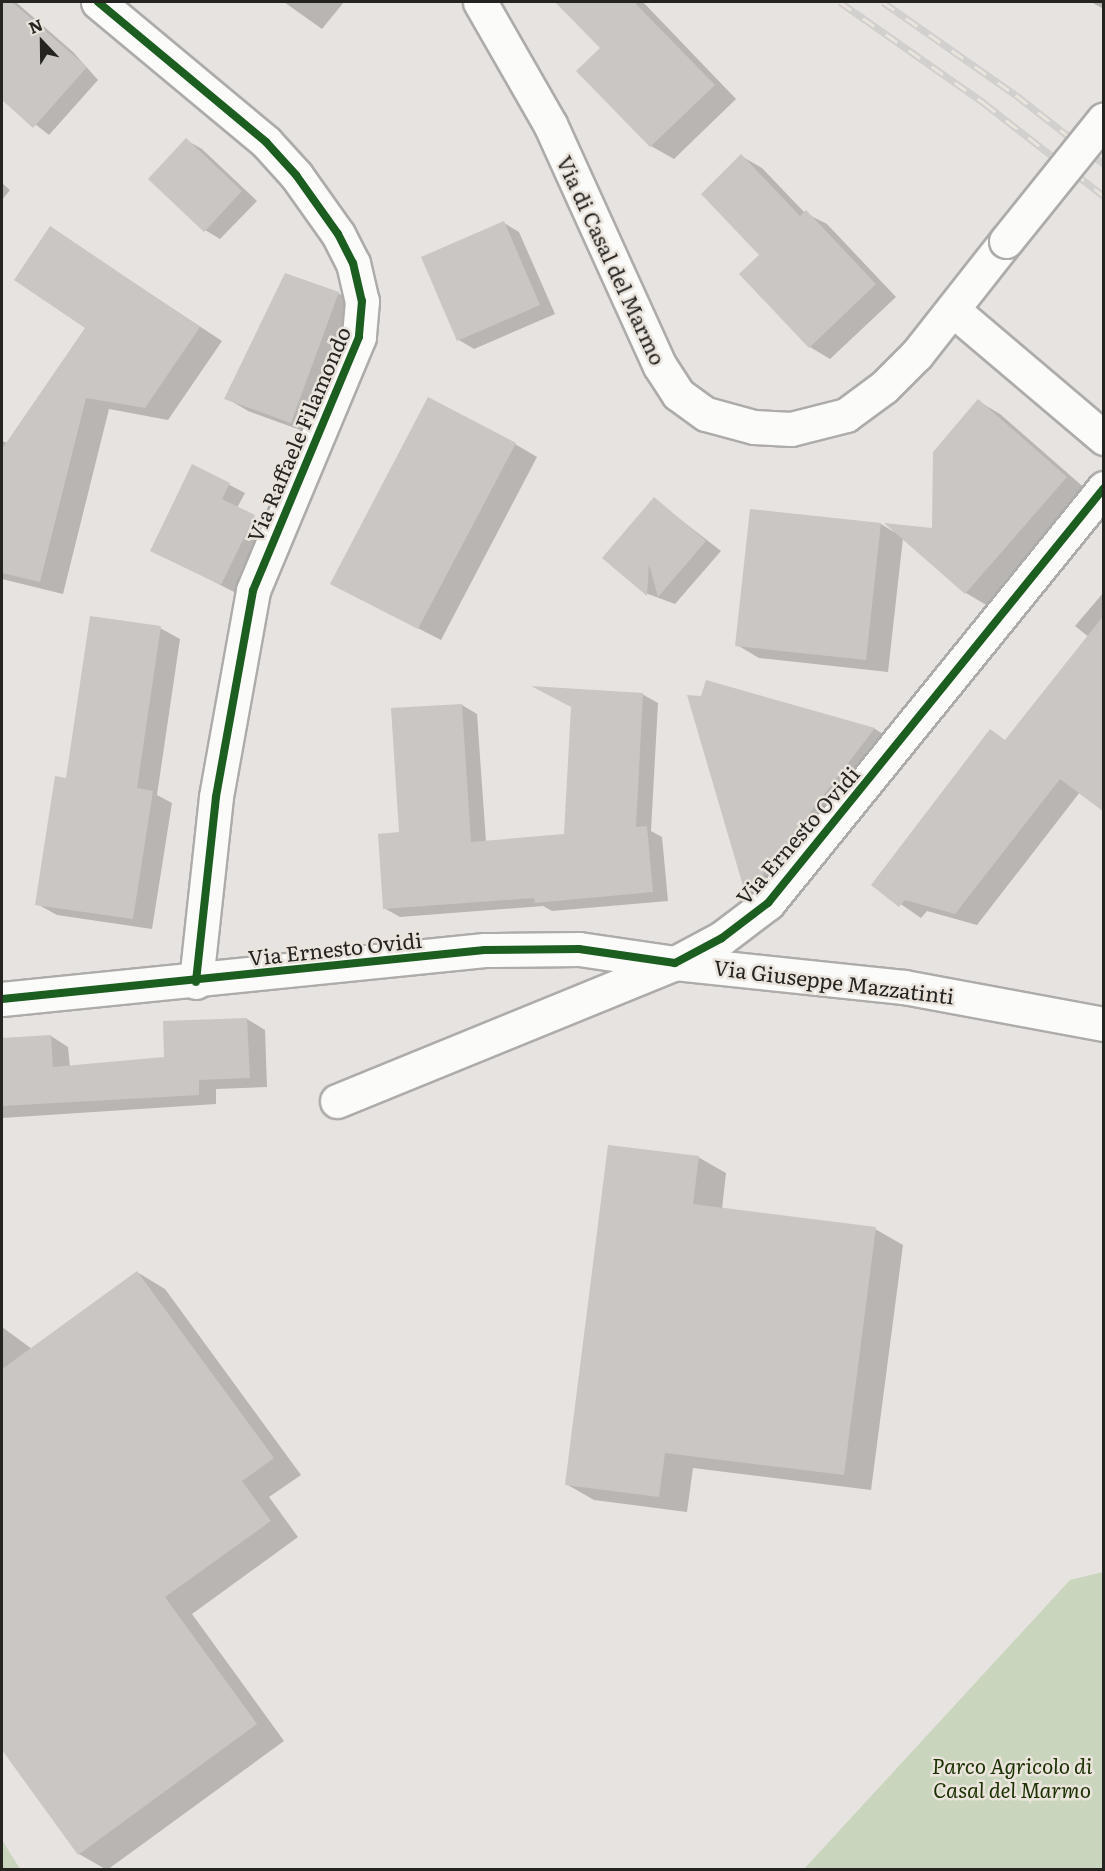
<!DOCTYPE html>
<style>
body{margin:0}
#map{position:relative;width:1105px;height:1871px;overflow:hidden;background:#e6e3e0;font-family:Literata,serif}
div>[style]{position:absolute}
.green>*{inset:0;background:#c9d5bc}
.shadow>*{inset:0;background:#0003}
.building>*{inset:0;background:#c9c6c3}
.roads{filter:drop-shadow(2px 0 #aeacaa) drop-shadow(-2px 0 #aeacaa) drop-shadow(0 2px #aeacaa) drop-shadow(0 -2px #aeacaa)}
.minor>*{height:33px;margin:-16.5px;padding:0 16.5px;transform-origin:16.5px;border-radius:16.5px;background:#fbfbfa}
.secondary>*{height:33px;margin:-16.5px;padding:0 16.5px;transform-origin:16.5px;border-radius:16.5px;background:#fbfbfa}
.rail>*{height:7px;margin-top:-3.5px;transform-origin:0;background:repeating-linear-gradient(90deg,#eae4dc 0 14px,#d0cfcd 0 28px);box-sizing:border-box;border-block:2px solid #d0cfcd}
.bridges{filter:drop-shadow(2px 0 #aeacaa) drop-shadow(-2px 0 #aeacaa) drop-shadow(0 2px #aeacaa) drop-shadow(0 -2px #aeacaa)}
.secondary-bridge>*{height:33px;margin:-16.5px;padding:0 16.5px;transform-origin:16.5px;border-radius:16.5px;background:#fbfbfa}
.cycleway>*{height:8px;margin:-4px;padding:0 4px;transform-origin:4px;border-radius:4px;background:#1b5e20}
span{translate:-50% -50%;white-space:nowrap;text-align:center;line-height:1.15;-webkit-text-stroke:5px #eae4dc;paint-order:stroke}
.street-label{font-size:21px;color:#262421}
.park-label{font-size:21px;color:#1b3102;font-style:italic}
.frame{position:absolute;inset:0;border:3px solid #262421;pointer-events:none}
.north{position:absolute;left:12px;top:12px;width:60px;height:60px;-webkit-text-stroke:4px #eae4dc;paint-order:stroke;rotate:338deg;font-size:16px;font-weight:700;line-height:24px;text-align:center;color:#262421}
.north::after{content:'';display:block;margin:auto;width:21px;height:27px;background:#262421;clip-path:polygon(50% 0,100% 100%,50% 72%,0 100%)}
</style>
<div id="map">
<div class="green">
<i style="clip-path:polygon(1103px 1572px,1103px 1869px,804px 1869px,1070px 1580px)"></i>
<i style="clip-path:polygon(2px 1840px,20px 1869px,2px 1869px)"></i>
</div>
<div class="shadow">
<i style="clip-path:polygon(2px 2px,17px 3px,73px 52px,98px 80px,49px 135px,2px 98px)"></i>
<i style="clip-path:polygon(284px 2px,344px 2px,322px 29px)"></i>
<i style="clip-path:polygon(557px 2px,643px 2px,736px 99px,674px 159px,651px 146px,578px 71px,602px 48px)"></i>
<i style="clip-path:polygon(1091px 2px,1104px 2px,1104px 6px,1102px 8px)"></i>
<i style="clip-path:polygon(186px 140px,202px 149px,257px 201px,220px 239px,205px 230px)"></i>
<i style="clip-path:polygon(741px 156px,762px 168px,805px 213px,827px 224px,896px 297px,830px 359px,810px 347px,761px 255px)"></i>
<i style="clip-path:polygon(2px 183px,10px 190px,2px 200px)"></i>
<i style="clip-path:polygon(504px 223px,519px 232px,555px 314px,474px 349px,459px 340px)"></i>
<i style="clip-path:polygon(51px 227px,117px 275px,140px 287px,222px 341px,168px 420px,109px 409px,63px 594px,2px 579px,2px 441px,8px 443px,87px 327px)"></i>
<i style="clip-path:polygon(338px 293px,360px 306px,314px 435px,248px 411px,226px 398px)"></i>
<i style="clip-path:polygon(978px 401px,1000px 414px,1088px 491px,988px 606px,966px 593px,903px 538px,888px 672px,759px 658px,737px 645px,881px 524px,894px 532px,933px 530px)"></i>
<i style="clip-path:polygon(515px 444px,537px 457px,441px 640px,355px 596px)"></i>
<i style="clip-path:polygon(193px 466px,245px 493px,237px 508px,270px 525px,236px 593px,152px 550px)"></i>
<i style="clip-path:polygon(654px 499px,721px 551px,675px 604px,648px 594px,604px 558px)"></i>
<i style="clip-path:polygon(1104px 592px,1104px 649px,1075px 626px)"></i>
<i style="clip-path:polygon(160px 628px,180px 639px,157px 795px,172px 803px,152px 929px,57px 915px,37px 904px,67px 780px)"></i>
<i style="clip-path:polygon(707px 682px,875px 729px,896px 742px,769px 908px,747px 895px,689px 697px,702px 697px)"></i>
<i style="clip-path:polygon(642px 694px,658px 703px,651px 831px,662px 837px,668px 901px,552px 911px,543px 906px,400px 917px,384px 908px,401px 834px,462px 705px,477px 714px,486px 842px,565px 835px)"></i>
<i style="clip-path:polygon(990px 731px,1080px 792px,977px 925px,927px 911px,921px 918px,873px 885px)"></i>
<i style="clip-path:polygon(247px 1019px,265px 1030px,267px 1087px,216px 1089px,216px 1104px,2px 1118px,2px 1039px,51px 1036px,68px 1047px,70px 1067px,166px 1058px,164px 1023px)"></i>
<i style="clip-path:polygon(698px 1157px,726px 1173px,722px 1209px,875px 1229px,903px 1245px,871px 1490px,693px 1468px,687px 1512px,594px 1500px,566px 1484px)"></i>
<i style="clip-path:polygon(137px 1272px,165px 1289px,301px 1475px,269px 1497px,298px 1537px,192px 1614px,284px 1741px,107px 1870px,79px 1854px,2px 1747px,2px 1327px,32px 1349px)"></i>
</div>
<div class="building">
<i style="clip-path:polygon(2px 2px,12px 2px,87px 67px,33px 128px,2px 100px)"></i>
<i style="clip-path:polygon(555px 2px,634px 2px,715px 85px,650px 147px,576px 71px,600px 48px)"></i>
<i style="clip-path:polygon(186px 138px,242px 191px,204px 232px,148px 179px)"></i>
<i style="clip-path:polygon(741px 154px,800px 216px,806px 210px,876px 284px,809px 348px,739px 274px,759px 255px,701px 194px)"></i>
<i style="clip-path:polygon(504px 221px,540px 305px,457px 341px,421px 257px)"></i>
<i style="clip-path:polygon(50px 226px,200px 327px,145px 408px,86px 398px,40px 582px,2px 573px,2px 449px,85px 328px,14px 280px)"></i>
<i style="clip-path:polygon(285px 273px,339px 292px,291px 423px,224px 399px)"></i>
<i style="clip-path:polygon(428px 397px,516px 443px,418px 629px,330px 584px)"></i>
<i style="clip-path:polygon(978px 399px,1067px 477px,965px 594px,884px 523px,932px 528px,933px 452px)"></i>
<i style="clip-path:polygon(192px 464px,230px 483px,222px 499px,255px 515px,221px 585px,150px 551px)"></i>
<i style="clip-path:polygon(654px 497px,706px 541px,658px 597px,649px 564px,647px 596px,602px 558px)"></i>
<i style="clip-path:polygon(750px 509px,881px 523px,866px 660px,735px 646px)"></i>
<i style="clip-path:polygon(1104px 615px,1104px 812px,1060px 779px,955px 914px,905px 900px,899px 907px,871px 885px,990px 729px,1005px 740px)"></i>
<i style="clip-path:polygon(90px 616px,161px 626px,137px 788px,153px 791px,133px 919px,35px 905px,55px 776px,66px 778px)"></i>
<i style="clip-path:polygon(706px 680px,875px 728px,746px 896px,687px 695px,701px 696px)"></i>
<i style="clip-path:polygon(531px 686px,643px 693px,636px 827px,647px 826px,653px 892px,535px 903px,534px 898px,383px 909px,378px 834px,399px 832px,391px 708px,462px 704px,471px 842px,564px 834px,571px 707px)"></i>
<i style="clip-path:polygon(247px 1018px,250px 1078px,199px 1080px,199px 1095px,2px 1106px,2px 1038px,51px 1035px,53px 1067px,164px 1057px,163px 1021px)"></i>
<i style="clip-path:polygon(608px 1145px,699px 1156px,693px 1204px,876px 1227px,844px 1475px,665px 1453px,659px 1497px,565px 1485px)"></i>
<i style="clip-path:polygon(137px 1271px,274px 1458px,242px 1481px,271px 1521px,165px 1597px,257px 1724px,78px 1855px,2px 1750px,2px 1369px)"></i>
</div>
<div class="roads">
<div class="minor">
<i style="left:98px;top:2px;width:219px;rotate:39.8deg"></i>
<i style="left:266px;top:142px;width:45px;rotate:47.7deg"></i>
<i style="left:296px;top:175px;width:72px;rotate:54.6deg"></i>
<i style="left:338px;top:234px;width:33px;rotate:63deg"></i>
<i style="left:353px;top:263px;width:39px;rotate:77deg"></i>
<i style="left:362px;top:301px;width:36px;rotate:95deg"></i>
<i style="left:359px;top:337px;width:275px;rotate:112.7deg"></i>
<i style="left:253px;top:591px;width:209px;rotate:100.2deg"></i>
<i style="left:216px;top:797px;width:186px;rotate:96.2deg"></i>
<i style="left:953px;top:310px;width:198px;rotate:40.3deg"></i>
<i style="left:2px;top:999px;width:485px;rotate:-5.8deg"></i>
<i style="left:485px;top:950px;width:94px;rotate:-0.6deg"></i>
<i style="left:579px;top:949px;width:97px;rotate:8.3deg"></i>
<i style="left:675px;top:963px;width:53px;rotate:-28deg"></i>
<i style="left:722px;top:938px;width:58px;rotate:-37.3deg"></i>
<i style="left:768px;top:903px;width:534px;rotate:-51.01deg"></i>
<i style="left:337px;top:1101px;width:365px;rotate:-22.2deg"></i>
<i style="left:675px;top:963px;width:230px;rotate:6deg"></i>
<i style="left:904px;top:987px;width:203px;rotate:10.5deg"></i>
</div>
<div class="secondary">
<i style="left:480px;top:2px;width:141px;rotate:60.2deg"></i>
<i style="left:550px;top:124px;width:266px;rotate:65.6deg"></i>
<i style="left:660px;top:366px;width:33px;rotate:57deg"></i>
<i style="left:678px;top:394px;width:34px;rotate:36deg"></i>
<i style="left:706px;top:414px;width:50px;rotate:15.2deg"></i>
<i style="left:754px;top:427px;width:37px;rotate:3deg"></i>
<i style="left:791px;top:429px;width:57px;rotate:-14.3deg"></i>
<i style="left:846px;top:415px;width:47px;rotate:-36.4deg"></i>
<i style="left:884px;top:387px;width:47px;rotate:-45deg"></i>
<i style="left:917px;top:354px;width:144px;rotate:-51.8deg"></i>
</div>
</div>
<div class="rail">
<i style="left:840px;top:2px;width:176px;rotate:35deg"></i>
<i style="left:984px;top:103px;width:152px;rotate:37.8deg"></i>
<i style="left:883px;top:2px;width:162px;rotate:35deg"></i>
<i style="left:1016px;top:95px;width:112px;rotate:38.1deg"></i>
</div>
<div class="bridges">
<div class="secondary-bridge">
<i style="left:1006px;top:241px;width:156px;rotate:-51.2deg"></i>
</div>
</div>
<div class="cycleway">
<i style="left:98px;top:2px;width:219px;rotate:39.8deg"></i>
<i style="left:266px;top:142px;width:45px;rotate:47.7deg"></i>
<i style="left:296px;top:175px;width:72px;rotate:54.6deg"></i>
<i style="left:338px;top:234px;width:33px;rotate:63deg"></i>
<i style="left:353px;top:263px;width:39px;rotate:77deg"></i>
<i style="left:362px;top:301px;width:36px;rotate:95deg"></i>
<i style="left:359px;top:337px;width:275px;rotate:112.7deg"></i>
<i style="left:253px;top:591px;width:209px;rotate:100.2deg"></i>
<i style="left:216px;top:797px;width:186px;rotate:96.2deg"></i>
<i style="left:2px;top:999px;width:485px;rotate:-5.8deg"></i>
<i style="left:485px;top:950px;width:94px;rotate:-0.6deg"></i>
<i style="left:579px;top:949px;width:97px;rotate:8.3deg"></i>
<i style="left:675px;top:963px;width:53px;rotate:-28deg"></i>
<i style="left:722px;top:938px;width:58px;rotate:-37.3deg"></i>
<i style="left:768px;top:903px;width:534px;rotate:-51.01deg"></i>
</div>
<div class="street-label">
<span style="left:612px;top:260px;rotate:65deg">Via di Casal del Marmo</span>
<span style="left:298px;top:434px;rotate:-67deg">Via Raffaele Filamondo</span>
<span style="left:797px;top:835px;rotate:-49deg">Via Ernesto Ovidi</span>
<span style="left:335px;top:948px;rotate:-6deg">Via Ernesto Ovidi</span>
<span style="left:834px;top:981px;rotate:7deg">Via Giuseppe Mazzatinti</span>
</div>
<div class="park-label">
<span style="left:1012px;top:1777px">Parco Agricolo di<br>Casal del Marmo</span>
</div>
<div class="frame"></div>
<div class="north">N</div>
</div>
